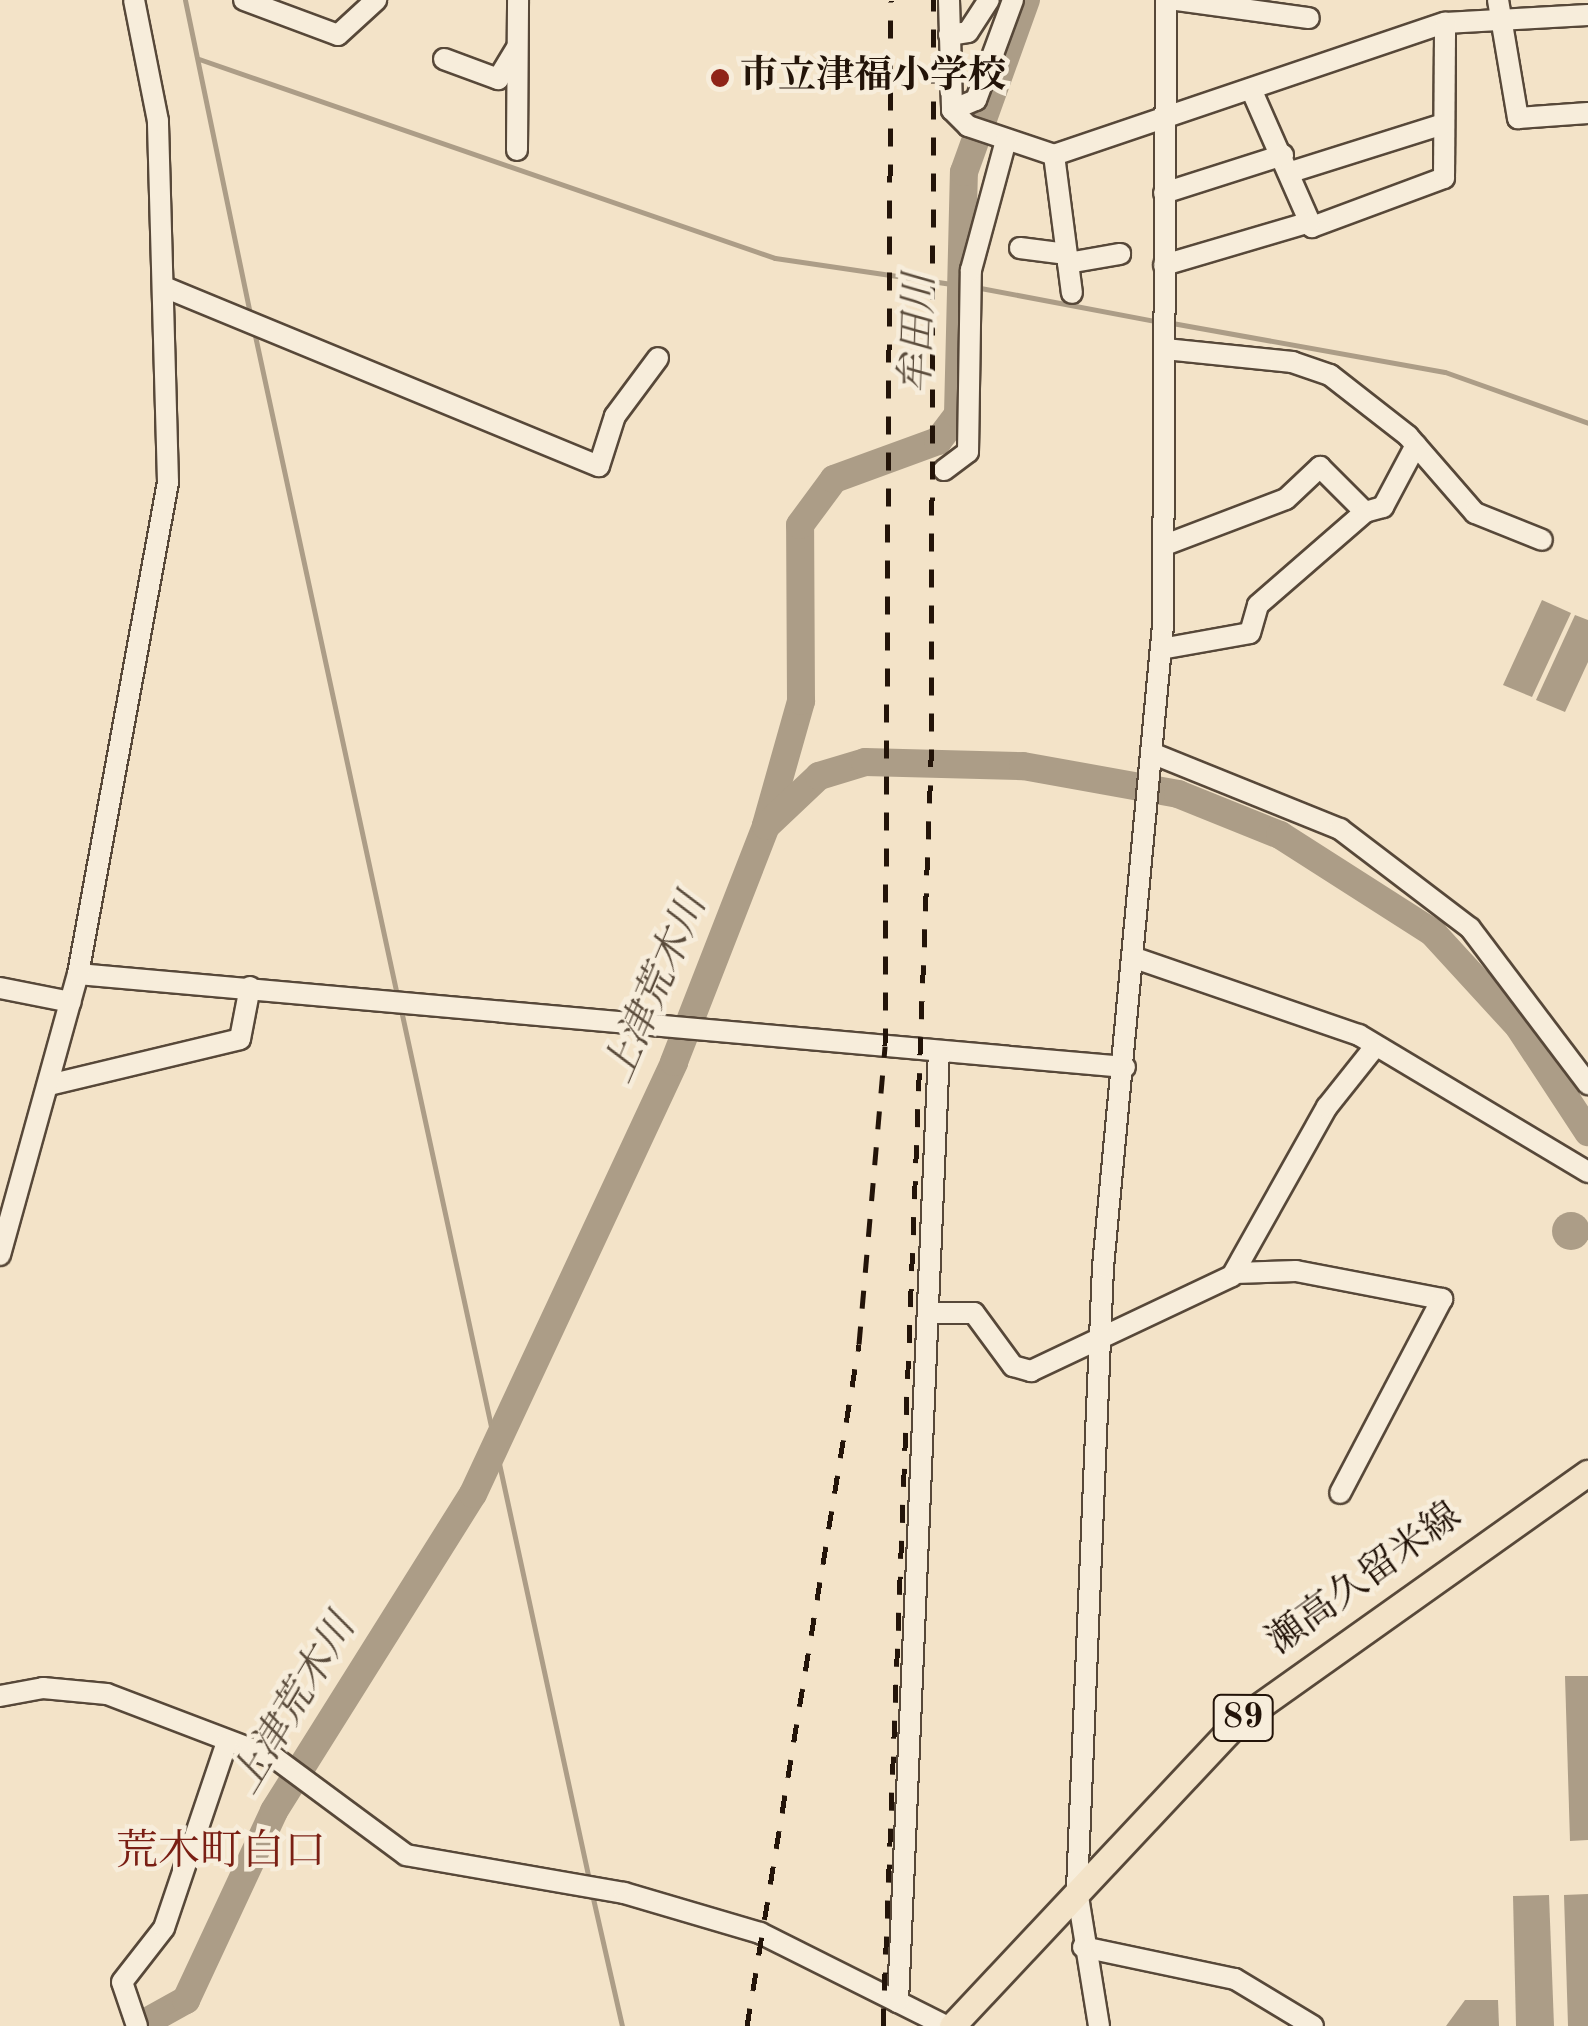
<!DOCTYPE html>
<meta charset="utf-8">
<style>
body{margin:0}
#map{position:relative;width:1588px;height:2026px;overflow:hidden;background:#f3e3c8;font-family:"Old Standard TT","Noto Serif JP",serif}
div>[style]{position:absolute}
.water>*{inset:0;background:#ac9d87}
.round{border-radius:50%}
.stream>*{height:5px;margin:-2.5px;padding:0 2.5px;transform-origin:2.5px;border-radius:2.5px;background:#ac9d87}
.river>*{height:28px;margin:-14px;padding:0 14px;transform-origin:14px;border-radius:14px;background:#ac9d87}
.roads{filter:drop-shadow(2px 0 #574839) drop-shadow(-2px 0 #574839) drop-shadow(0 2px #574839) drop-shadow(0 -2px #574839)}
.minor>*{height:20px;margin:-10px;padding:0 10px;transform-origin:10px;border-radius:10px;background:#f7eddb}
.major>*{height:25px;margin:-12.5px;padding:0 12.5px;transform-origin:12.5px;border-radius:12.5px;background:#f3e3c8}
.rail>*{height:5px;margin-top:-2.5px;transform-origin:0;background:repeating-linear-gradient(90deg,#231409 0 18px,transparent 0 36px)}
.dots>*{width:28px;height:28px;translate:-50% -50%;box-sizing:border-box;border:5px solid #f7eddb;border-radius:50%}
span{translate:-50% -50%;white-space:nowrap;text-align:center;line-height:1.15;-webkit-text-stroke:9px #f7eddb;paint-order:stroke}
.shield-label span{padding:2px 8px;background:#f7eddb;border:2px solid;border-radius:8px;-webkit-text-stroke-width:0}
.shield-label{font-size:35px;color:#231409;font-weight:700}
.poi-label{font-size:38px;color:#231409;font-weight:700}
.left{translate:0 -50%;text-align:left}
.street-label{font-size:38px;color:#231409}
.water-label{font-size:40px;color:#5a4b3b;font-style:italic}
.quarter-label{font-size:42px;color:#7a1f14}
</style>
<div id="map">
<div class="water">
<i style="clip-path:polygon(1542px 600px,1571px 613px,1532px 697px,1503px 685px)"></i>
<i style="clip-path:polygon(1575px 615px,1588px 620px,1588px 662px,1565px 712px,1536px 700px)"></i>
<i class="round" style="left:1552px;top:1212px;width:38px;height:38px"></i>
<i style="clip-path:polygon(1565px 1676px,1588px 1676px,1588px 1840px,1570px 1841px)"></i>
<i style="clip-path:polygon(1588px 1894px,1588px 2026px,1568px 2026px,1564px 1895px)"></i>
<i style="clip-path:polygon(1549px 1895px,1554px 2026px,1516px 2026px,1513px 1896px)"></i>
<i style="clip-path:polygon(1465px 2000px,1498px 2000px,1499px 2026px,1446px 2026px)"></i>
</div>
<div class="stream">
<i style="left:185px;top:0;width:322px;rotate:78.3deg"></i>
<i style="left:199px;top:59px;width:609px;rotate:19.06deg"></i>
<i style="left:775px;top:258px;width:192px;rotate:8.4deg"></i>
<i style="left:975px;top:287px;width:189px;rotate:10.7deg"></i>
<i style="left:1172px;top:323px;width:277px;rotate:10.2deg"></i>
<i style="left:1445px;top:372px;width:152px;rotate:19.6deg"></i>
<i style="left:254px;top:331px;width:679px;rotate:77.85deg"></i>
<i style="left:401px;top:1010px;width:894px;rotate:77.8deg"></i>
<i style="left:592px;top:1894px;width:135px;rotate:77.2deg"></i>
</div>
<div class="river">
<i style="left:766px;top:825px;width:129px;rotate:-74.2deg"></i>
<i style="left:801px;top:701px;width:176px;rotate:-90.3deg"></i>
<i style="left:800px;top:525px;width:57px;rotate:-53.5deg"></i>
<i style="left:834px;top:479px;width:111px;rotate:-20.1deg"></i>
<i style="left:938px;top:441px;width:34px;rotate:-53deg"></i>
<i style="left:958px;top:414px;width:242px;rotate:-88.6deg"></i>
<i style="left:964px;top:172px;width:183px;rotate:-70.2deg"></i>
<i style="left:139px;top:2026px;width:54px;rotate:-29deg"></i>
<i style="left:186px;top:2000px;width:208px;rotate:-65deg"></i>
<i style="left:274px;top:1811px;width:374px;rotate:-57.9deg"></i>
<i style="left:473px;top:1494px;width:476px;rotate:-65deg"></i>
<i style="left:674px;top:1062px;width:253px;rotate:-68.7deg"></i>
<i style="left:766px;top:826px;width:73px;rotate:-43.3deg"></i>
<i style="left:819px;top:776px;width:48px;rotate:-16.9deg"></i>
<i style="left:865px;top:762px;width:158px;rotate:1.5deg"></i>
<i style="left:1023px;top:766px;width:158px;rotate:10.2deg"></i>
<i style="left:1178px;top:794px;width:110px;rotate:21.9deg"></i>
<i style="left:1280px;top:835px;width:182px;rotate:32.6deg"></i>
<i style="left:1433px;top:933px;width:127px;rotate:47.5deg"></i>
<i style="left:1519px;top:1027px;width:126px;rotate:56.7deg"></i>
</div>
<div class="roads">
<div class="minor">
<i style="left:244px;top:0;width:100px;rotate:20.4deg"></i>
<i style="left:338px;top:35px;width:52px;rotate:-42.6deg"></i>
<i style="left:949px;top:0;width:110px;rotate:88.4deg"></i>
<i style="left:952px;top:110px;width:23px;rotate:45deg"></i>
<i style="left:968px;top:126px;width:91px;rotate:18.6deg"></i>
<i style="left:1054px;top:155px;width:413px;rotate:-18.7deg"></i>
<i style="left:1445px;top:23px;width:143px;rotate:-3.2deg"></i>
<i style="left:1177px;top:0;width:133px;rotate:7.8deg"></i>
<i style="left:1498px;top:0;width:120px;rotate:80.4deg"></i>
<i style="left:1518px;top:118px;width:70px;rotate:-4.1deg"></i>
<i style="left:949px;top:35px;width:19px;rotate:-9deg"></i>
<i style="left:968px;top:32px;width:38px;rotate:-57deg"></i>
<i style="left:444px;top:59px;width:58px;rotate:20.3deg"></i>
<i style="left:498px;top:79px;width:37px;rotate:-59deg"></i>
<i style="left:1251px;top:89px;width:151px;rotate:66.2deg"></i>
<i style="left:1312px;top:227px;width:141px;rotate:-20.4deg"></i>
<i style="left:1444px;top:178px;width:155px;rotate:-89.6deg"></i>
<i style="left:952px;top:110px;width:26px;rotate:-23deg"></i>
<i style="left:976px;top:100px;width:107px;rotate:-69.7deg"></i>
<i style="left:517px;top:150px;width:150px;rotate:-89.6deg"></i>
<i style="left:1054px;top:155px;width:139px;rotate:82.6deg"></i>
<i style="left:1291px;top:172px;width:159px;rotate:-17.5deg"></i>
<i style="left:1164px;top:193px;width:125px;rotate:-17.7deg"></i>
<i style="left:1020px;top:248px;width:47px;rotate:7.3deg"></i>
<i style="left:1068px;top:263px;width:53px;rotate:-9.8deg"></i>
<i style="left:1164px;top:265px;width:152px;rotate:-16.4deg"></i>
<i style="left:169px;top:289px;width:465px;rotate:22.4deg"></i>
<i style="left:599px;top:466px;width:52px;rotate:-72.3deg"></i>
<i style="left:615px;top:416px;width:72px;rotate:-53.4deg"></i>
<i style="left:1165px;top:349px;width:128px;rotate:5.8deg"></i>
<i style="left:1292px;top:362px;width:40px;rotate:18.9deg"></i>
<i style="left:1330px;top:375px;width:99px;rotate:38deg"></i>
<i style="left:1408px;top:436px;width:102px;rotate:49deg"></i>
<i style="left:1475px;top:513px;width:72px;rotate:21.9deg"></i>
<i style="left:944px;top:470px;width:30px;rotate:-37deg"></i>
<i style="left:968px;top:452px;width:182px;rotate:-89.1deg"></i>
<i style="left:971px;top:270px;width:135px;rotate:-74.9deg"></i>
<i style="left:1165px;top:545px;width:129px;rotate:-20.8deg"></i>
<i style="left:1286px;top:499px;width:47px;rotate:-43.3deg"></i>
<i style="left:1320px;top:467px;width:64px;rotate:45deg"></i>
<i style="left:1161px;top:649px;width:90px;rotate:-10.2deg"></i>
<i style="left:1250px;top:633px;width:29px;rotate:-74deg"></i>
<i style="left:1258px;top:605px;width:142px;rotate:-41deg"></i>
<i style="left:1365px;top:512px;width:19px;rotate:-16deg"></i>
<i style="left:1383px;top:507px;width:70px;rotate:-62deg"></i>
<i style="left:1154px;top:754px;width:201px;rotate:22deg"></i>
<i style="left:1340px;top:829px;width:163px;rotate:37.3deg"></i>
<i style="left:1470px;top:928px;width:196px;rotate:52.9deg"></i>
<i style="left:1135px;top:958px;width:237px;rotate:19deg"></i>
<i style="left:1359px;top:1035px;width:267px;rotate:30.9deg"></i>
<i style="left:78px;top:974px;width:1051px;rotate:5.08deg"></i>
<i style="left:0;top:988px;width:72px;rotate:11.2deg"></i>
<i style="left:939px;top:1051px;width:952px;rotate:92.47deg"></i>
<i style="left:898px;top:2002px;width:54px;rotate:26.6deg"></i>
<i style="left:53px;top:1084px;width:192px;rotate:-13.5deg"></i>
<i style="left:240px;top:1039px;width:53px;rotate:-79.1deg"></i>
<i style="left:0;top:1255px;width:292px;rotate:-74.5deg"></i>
<i style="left:78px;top:974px;width:500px;rotate:-79.63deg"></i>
<i style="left:168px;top:482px;width:361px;rotate:-91.6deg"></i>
<i style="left:158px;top:121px;width:123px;rotate:-101.2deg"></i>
<i style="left:1235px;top:1273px;width:61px;rotate:-1.9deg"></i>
<i style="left:1296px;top:1271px;width:149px;rotate:10.9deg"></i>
<i style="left:1442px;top:1299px;width:219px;rotate:117.7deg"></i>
<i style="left:931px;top:1313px;width:43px"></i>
<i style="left:974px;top:1313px;width:66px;rotate:53.7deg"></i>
<i style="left:1013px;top:1366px;width:19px;rotate:16deg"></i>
<i style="left:1031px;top:1371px;width:222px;rotate:-25.3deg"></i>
<i style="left:1232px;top:1276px;width:194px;rotate:-60.7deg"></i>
<i style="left:1327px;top:1107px;width:75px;rotate:-51.5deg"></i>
<i style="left:0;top:1696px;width:44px;rotate:-10.5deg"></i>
<i style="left:43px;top:1688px;width:64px;rotate:5.4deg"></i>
<i style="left:107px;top:1694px;width:180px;rotate:20.9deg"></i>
<i style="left:275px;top:1758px;width:163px;rotate:36.5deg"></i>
<i style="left:406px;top:1855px;width:221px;rotate:9.9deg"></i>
<i style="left:624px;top:1893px;width:142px;rotate:16.4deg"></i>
<i style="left:760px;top:1933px;width:154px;rotate:26.6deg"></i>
<i style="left:1083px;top:1947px;width:155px;rotate:11.9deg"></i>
<i style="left:1235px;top:1979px;width:91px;rotate:31.1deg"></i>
<i style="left:137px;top:2026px;width:46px;rotate:-108.8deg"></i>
<i style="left:122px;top:1982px;width:68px;rotate:-52.1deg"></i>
<i style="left:164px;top:1928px;width:196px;rotate:-71.3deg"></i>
<i style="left:1099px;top:2026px;width:138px;rotate:-99.2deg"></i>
<i style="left:1077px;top:1890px;width:624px;rotate:-87.61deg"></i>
<i style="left:1103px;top:1267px;width:645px;rotate:-84.66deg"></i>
<i style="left:1163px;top:625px;width:625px;rotate:-89.72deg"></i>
</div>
<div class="major">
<i style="left:952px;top:2026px;width:417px;rotate:-46.8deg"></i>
<i style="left:1237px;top:1722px;width:430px;rotate:-35.4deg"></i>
</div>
</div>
<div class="rail">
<i style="left:747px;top:2026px;width:691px;rotate:-80.67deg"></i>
<i style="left:859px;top:1344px;width:299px;rotate:-85deg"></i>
<i style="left:885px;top:1046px;width:1046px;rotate:-89.67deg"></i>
<i style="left:883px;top:2026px;width:1260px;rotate:-87.82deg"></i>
<i style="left:931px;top:767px;width:767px;rotate:-89.78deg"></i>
</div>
<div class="dots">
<i style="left:720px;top:78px;background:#8f2418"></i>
</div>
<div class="shield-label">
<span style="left:1243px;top:1718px">89</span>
</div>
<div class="poi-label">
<span class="left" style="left:740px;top:78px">市立津福小学校</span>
</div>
<div class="street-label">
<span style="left:1365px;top:1580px;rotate:-36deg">瀬高久留米線</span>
</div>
<div class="water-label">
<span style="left:920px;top:334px;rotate:-88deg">牟田川</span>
<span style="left:657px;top:989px;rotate:-67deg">上津荒木川</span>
<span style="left:295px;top:1705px;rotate:-59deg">上津荒木川</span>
</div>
<div class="quarter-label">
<span style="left:221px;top:1853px">荒木町白口</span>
</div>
</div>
